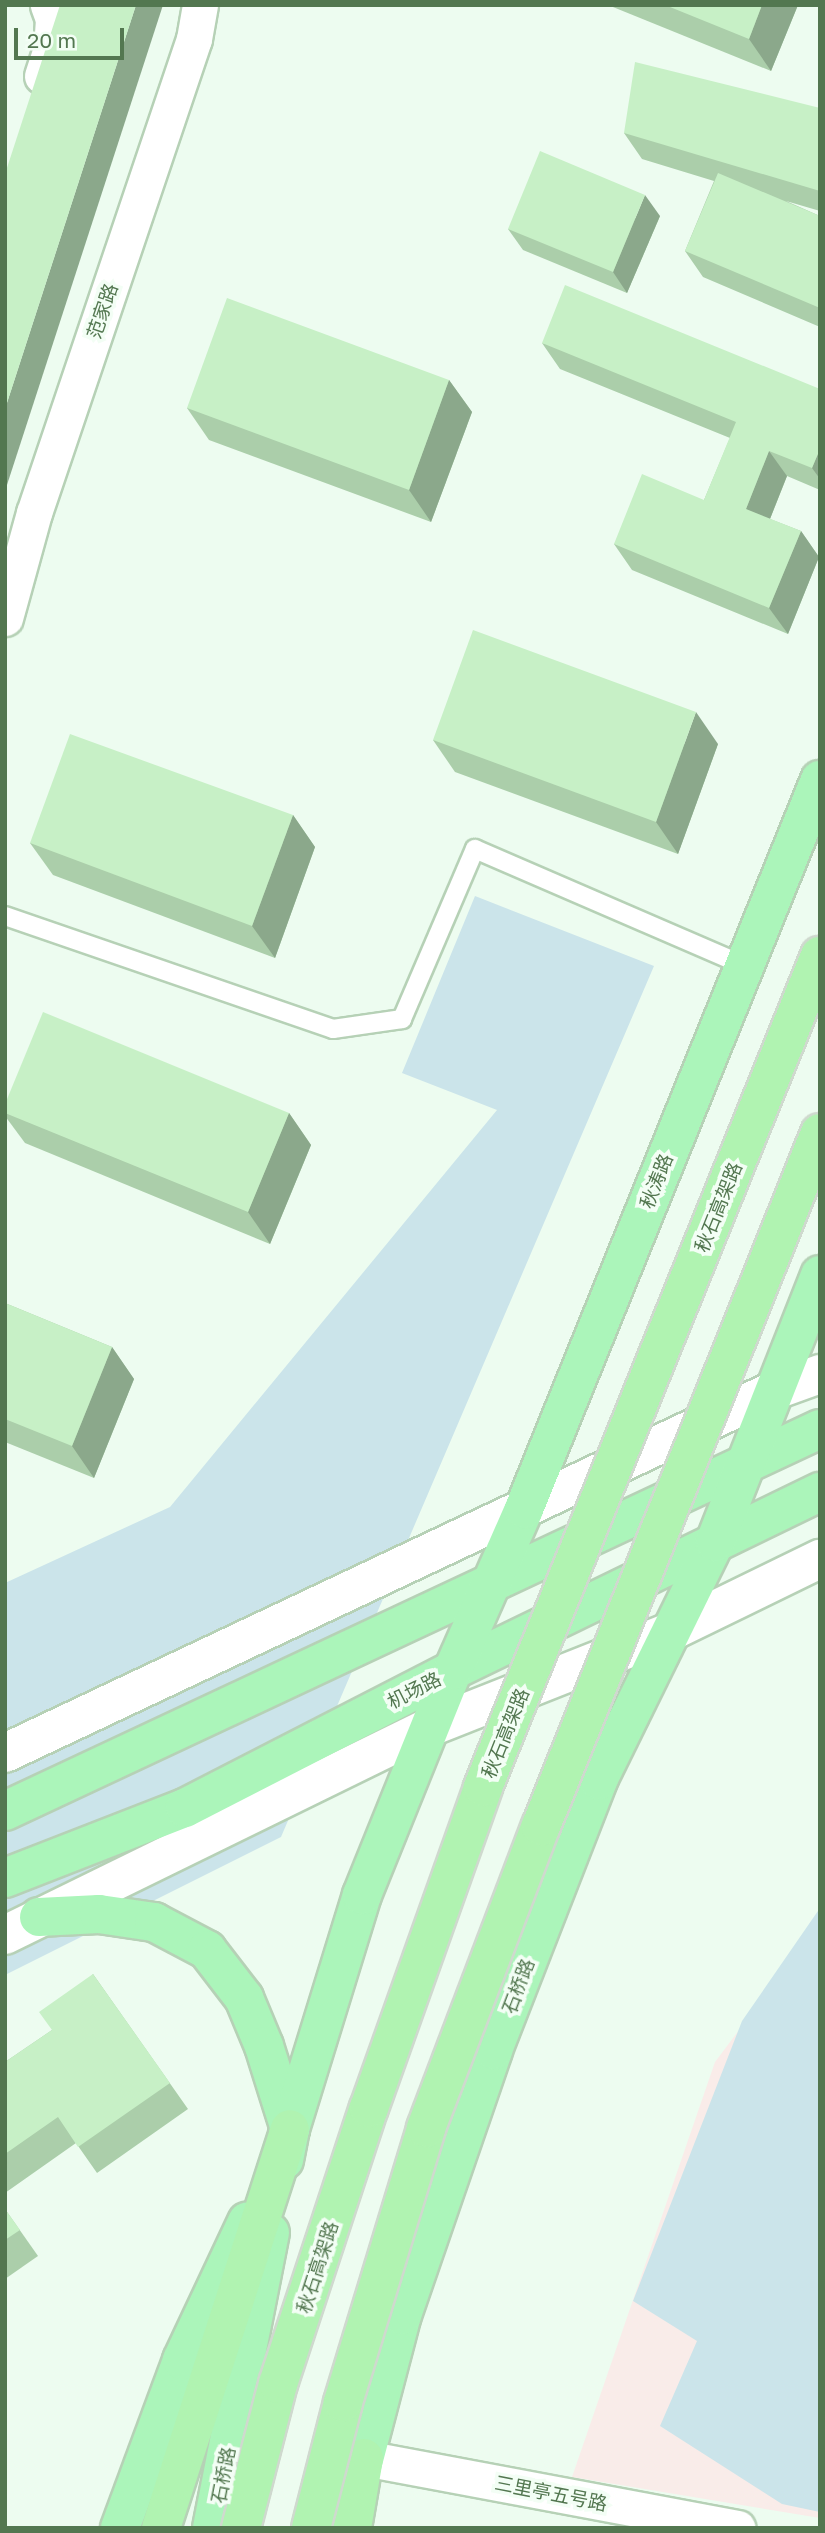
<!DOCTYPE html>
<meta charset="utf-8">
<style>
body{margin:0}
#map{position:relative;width:825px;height:2533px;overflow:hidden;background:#edfcf0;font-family:"Golos Text","Noto Sans SC",sans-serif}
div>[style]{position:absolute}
.education>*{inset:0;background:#f9ece9}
.green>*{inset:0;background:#cbe4ea}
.roads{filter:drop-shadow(2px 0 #b6d1b6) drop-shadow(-2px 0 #b6d1b6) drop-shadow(0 2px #b6d1b6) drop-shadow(0 -2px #b6d1b6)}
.service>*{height:18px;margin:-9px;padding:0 9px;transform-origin:9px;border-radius:9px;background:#fff}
.minor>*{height:35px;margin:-17.5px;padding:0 17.5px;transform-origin:17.5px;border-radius:17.5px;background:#fff}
.secondary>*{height:38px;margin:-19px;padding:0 19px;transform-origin:19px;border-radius:19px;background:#fff}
.primary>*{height:38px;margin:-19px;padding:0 19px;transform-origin:19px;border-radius:19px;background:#abf5ba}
.trunk>*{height:38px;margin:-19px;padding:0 19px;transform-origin:19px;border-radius:19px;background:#b0f3b1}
.bridges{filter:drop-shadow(2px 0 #cfd9ce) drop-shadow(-2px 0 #cfd9ce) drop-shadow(0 2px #cfd9ce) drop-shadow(0 -2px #cfd9ce)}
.trunk-bridge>*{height:38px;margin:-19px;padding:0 19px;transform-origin:19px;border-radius:19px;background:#b0f3b1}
.wall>*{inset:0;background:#abceaa}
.shaded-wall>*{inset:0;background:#8ba88b}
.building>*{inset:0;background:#c7f0c6}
span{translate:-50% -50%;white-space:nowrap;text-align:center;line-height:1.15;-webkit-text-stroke:7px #f3fef5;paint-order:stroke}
.street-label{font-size:19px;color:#537750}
.frame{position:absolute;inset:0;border:7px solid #537750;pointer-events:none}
.scale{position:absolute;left:14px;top:28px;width:110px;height:32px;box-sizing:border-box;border:4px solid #537750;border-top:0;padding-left:9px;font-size:21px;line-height:24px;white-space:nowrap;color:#537750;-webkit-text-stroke:5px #f3fef5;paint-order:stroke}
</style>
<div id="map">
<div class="education">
<i style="clip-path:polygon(820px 1922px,820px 2518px,572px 2477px,715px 2062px)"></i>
</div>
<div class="green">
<i style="clip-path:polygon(475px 896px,654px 966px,281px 1837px,5px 1975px,5px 1583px,170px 1507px,497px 1110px,402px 1073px)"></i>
<i style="clip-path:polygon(820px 1908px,820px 2512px,782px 2504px,660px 2426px,697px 2341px,633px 2301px,742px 2021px)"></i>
</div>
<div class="roads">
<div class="service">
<i style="left:5px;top:916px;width:347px;rotate:19deg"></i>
<i style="left:333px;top:1029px;width:70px;rotate:-8.2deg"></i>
<i style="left:402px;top:1019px;width:185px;rotate:-66.8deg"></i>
<i style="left:475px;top:849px;width:292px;rotate:23.4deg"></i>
</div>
<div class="minor">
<i style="left:42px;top:76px;width:29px;rotate:-72deg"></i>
<i style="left:51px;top:48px;width:29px;rotate:-86deg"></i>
<i style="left:53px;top:19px;width:15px;rotate:-110deg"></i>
<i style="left:5px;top:618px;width:109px;rotate:-74.6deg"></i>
<i style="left:34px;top:513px;width:500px;rotate:-71.35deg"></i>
<i style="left:194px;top:39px;width:35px;rotate:-80deg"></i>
<i style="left:364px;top:2458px;width:380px;rotate:10.6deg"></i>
</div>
<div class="secondary">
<i style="left:5px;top:1753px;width:849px;rotate:-25.24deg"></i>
<i style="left:773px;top:1391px;width:50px;rotate:-19.9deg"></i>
<i style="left:5px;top:1935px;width:473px;rotate:-26.1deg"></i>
<i style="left:430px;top:1727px;width:258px;rotate:-21.6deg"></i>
<i style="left:670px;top:1632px;width:167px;rotate:-26deg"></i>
</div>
<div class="primary">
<i style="left:5px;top:1811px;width:900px;rotate:-25.11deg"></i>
<i style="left:5px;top:1878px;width:193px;rotate:-21.3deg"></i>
<i style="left:185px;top:1808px;width:301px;rotate:-27.2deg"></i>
<i style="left:453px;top:1670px;width:408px;rotate:-25.9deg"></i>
<i style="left:39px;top:1917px;width:60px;rotate:-2.9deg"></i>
<i style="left:99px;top:1914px;width:56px;rotate:8.3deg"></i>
<i style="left:154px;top:1922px;width:60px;rotate:27.8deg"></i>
<i style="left:207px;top:1950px;width:61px;rotate:52.4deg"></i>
<i style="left:244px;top:1998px;width:52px;rotate:67.4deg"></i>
<i style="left:264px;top:2046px;width:87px;rotate:72.6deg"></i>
<i style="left:290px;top:2129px;width:4px;rotate:117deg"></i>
<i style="left:284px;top:2160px;width:32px;rotate:-79deg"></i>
<i style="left:290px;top:2129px;width:245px;rotate:-72.9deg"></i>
<i style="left:362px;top:1895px;width:243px;rotate:-68deg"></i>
<i style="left:453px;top:1670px;width:176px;rotate:-66.2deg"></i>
<i style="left:524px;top:1509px;width:787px;rotate:-67.9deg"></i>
<i style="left:356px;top:2490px;width:181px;rotate:-75.3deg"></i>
<i style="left:402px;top:2315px;width:280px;rotate:-71deg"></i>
<i style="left:493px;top:2050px;width:290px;rotate:-68.7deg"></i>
<i style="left:598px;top:1780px;width:265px;rotate:-63.8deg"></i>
<i style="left:715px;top:1542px;width:287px;rotate:-68.5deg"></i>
<i style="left:120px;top:2528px;width:179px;rotate:-69.7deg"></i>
<i style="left:182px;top:2360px;width:153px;rotate:-64.8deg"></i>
<i style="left:212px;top:2528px;width:301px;rotate:-78.9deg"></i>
</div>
<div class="trunk">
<i style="left:161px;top:2528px;width:419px;rotate:-72.1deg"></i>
<i style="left:352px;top:2528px;width:71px;rotate:-80.3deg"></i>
</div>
</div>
<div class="bridges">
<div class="trunk-bridge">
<i style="left:241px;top:2528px;width:149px;rotate:-75.6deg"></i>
<i style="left:278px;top:2384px;width:291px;rotate:-71.8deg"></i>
<i style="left:369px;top:2108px;width:341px;rotate:-70.4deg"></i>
<i style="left:483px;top:1787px;width:897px;rotate:-67.93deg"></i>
<i style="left:311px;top:2528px;width:130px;rotate:-75.7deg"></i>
<i style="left:343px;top:2402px;width:286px;rotate:-73.1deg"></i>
<i style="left:426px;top:2128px;width:323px;rotate:-69.2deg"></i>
<i style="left:541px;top:1826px;width:747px;rotate:-68.07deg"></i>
</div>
</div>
<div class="wall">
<i style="clip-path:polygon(608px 5px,798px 5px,771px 71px)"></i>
<i style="clip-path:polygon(820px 108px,820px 211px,786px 201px,820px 216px,820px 327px,703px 277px,685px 251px,714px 181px,642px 159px,624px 133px)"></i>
<i style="clip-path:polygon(660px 216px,627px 293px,523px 250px,508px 229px)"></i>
<i style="clip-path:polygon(542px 343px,820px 389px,820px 490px,787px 476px,770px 519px,801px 531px,819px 557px,788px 634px,632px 570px,614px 544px,704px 500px,730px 438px,560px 369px)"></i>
<i style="clip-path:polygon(449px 380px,472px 412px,431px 522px,209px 440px,187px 408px)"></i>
<i style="clip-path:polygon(433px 740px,718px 744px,678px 854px,455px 772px)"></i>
<i style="clip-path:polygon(293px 815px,315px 847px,275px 958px,53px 875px,30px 843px)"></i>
<i style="clip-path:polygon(5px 1104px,289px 1113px,311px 1145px,270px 1244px,25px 1143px,5px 1116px)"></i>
<i style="clip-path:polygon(5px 1303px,112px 1347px,134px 1379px,94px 1478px,5px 1442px)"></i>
<i style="clip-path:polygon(93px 1974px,188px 2109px,97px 2173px,76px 2143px,5px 2193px,5px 2062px,52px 2030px)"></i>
<i style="clip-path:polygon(5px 2209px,38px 2256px,5px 2279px)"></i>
</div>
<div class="shaded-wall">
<i style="clip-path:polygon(136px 5px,163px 5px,5px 491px,5px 409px)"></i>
<i style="clip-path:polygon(762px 5px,798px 5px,771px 71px,749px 39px)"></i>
<i style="clip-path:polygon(645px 195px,660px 216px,627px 293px,613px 272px)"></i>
<i style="clip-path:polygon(449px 380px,472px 412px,431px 522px,409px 490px)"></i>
<i style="clip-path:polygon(820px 449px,820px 479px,812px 468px)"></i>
<i style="clip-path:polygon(769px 451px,787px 476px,764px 534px,746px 509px)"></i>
<i style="clip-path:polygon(801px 531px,819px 557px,788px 634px,769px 608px)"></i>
<i style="clip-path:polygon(696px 712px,718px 744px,678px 854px,656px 822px)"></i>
<i style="clip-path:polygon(293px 815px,315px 847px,275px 958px,252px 926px)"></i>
<i style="clip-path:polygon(289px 1113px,311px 1145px,270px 1244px,248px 1212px)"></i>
<i style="clip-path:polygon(112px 1347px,134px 1379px,94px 1478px,72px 1446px)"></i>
</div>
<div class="building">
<i style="clip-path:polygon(60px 5px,136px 5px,5px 409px,5px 174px)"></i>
<i style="clip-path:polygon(665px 5px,762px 5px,749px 39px)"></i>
<i style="clip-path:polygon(635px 62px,820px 108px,820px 191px,624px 133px)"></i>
<i style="clip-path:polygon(540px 151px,645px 195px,613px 272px,508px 229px)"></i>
<i style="clip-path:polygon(718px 173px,820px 216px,820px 308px,685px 251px)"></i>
<i style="clip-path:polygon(565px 285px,820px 389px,820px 449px,812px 468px,769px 451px,746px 509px,801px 531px,769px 608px,614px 544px,642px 474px,704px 500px,736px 422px,542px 343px)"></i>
<i style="clip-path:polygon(227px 298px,449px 380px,409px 490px,187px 408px)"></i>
<i style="clip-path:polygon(473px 630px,696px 712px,656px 822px,433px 740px)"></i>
<i style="clip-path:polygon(70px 734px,293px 815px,252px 926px,30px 843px)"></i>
<i style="clip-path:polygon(43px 1012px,289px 1113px,248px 1212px,5px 1113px,5px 1104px)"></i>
<i style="clip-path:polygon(5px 1303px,112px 1347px,72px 1446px,5px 1419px)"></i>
<i style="clip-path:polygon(93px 1974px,170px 2083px,78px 2147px,58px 2117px,5px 2154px,5px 2062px,52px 2030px,39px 2012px)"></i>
<i style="clip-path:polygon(5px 2209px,20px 2230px,5px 2240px)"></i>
</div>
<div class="street-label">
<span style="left:102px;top:311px;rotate:-71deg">范家路</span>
<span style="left:656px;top:1181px;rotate:-68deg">秋涛路</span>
<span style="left:718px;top:1207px;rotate:-68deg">秋石高架路</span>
<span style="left:414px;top:1690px;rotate:-27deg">机场路</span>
<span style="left:505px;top:1733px;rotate:-68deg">秋石高架路</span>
<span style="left:518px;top:1986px;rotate:-69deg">石桥路</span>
<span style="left:317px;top:2267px;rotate:-72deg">秋石高架路</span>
<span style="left:223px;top:2475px;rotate:-79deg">石桥路</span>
<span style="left:551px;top:2493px;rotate:11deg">三里亭五号路</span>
</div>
<div class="frame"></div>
<div class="scale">20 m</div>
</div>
